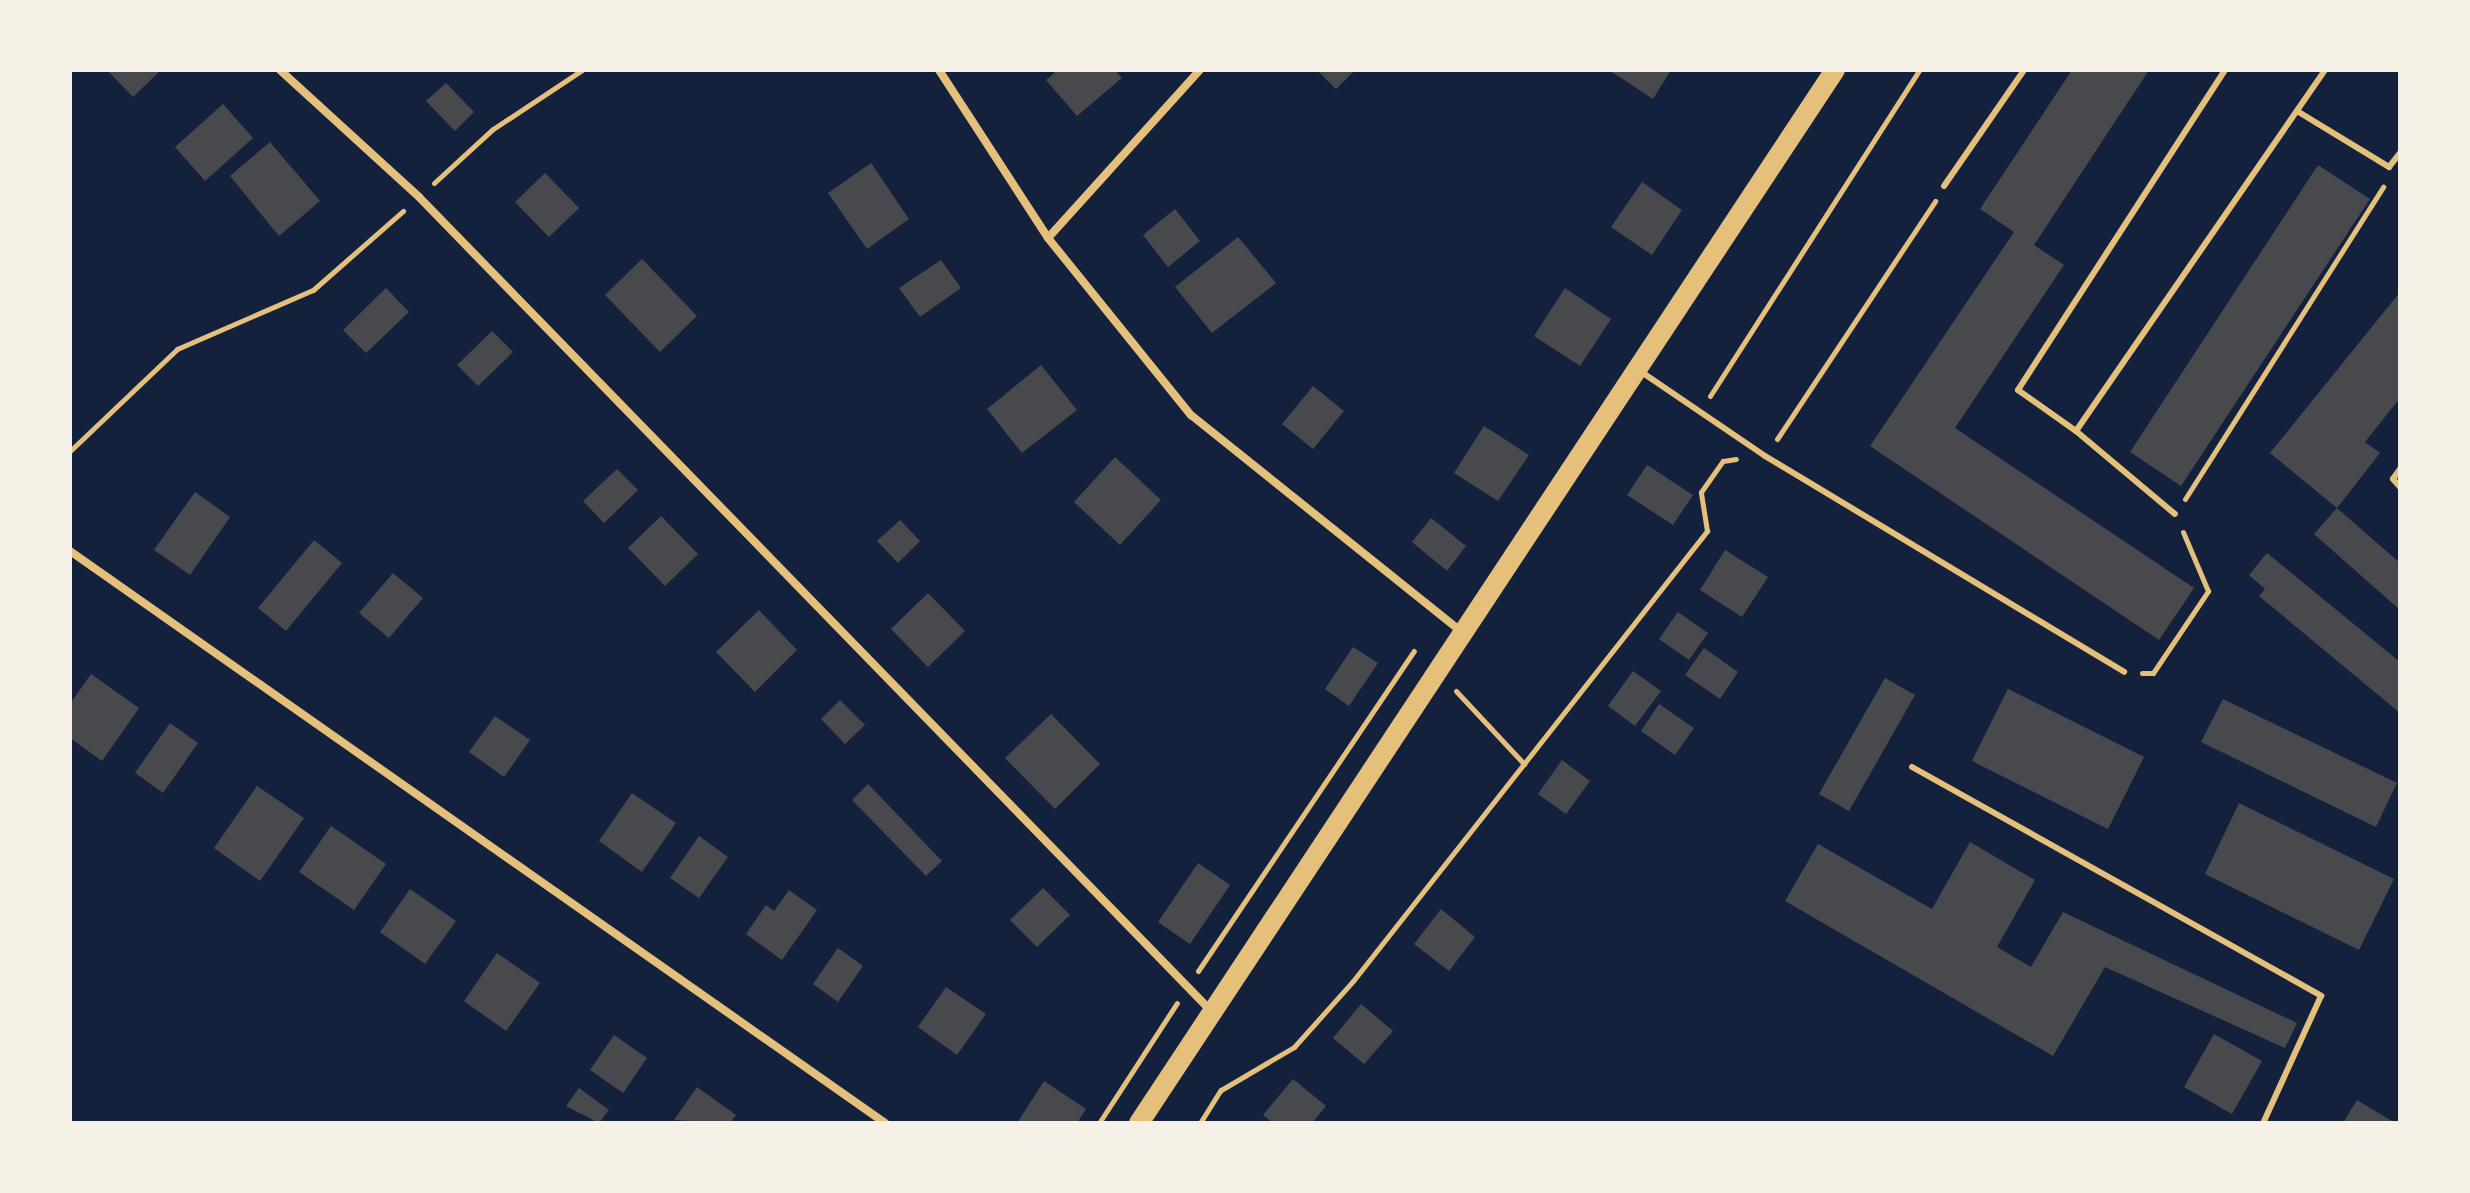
<!DOCTYPE html>
<style>
body{margin:0}
#map{position:relative;width:2470px;height:1193px;overflow:hidden;background:#14213d;font-family:"DM Sans",sans-serif}
div>[style]{position:absolute}
.building>*{inset:0;background:#48494c}
.path>*{height:5px;margin:-2.5px;padding:0 2.5px;transform-origin:2.5px;border-radius:2.5px;background:#e5c07b}
.service>*{height:6px;margin:-3px;padding:0 3px;transform-origin:3px;border-radius:3px;background:#e5c07b}
.minor>*{height:8px;margin:-4px;padding:0 4px;transform-origin:4px;border-radius:4px;background:#e5c07b}
.primary>*{height:20px;margin:-10px;padding:0 10px;transform-origin:10px;border-radius:10px;background:#e5c07b}
span{translate:-50% -50%;white-space:nowrap;text-align:center;line-height:1.15;-webkit-text-stroke:6px #f6f1e7;paint-order:stroke}
.frame{position:absolute;inset:0;border:72px solid #f6f1e7;pointer-events:none}
</style>
<div id="map">
<div class="building">
<i style="clip-path:polygon(107px 70px,161px 70px,133px 97px)"></i>
<i style="clip-path:polygon(1058px 70px,1115px 70px,1122px 78px,1077px 116px,1046px 80px)"></i>
<i style="clip-path:polygon(1317px 70px,1355px 70px,1336px 89px)"></i>
<i style="clip-path:polygon(1609px 70px,1671px 70px,1653px 99px)"></i>
<i style="clip-path:polygon(2072px 70px,2149px 70px,2034px 245px,2064px 265px,1955px 428px,2194px 588px,2159px 640px,1870px 446px,2014px 232px,1980px 209px)"></i>
<i style="clip-path:polygon(446px 83px,474px 112px,455px 131px,426px 101px)"></i>
<i style="clip-path:polygon(223px 104px,253px 138px,205px 181px,175px 147px)"></i>
<i style="clip-path:polygon(270px 142px,320px 201px,279px 236px,230px 176px)"></i>
<i style="clip-path:polygon(871px 163px,909px 219px,867px 249px,828px 193px)"></i>
<i style="clip-path:polygon(2318px 165px,2370px 199px,2181px 486px,2130px 452px)"></i>
<i style="clip-path:polygon(545px 173px,579px 208px,549px 237px,515px 202px)"></i>
<i style="clip-path:polygon(1642px 182px,1682px 210px,1652px 255px,1611px 227px)"></i>
<i style="clip-path:polygon(1175px 209px,1200px 241px,1168px 267px,1143px 235px)"></i>
<i style="clip-path:polygon(1238px 237px,1276px 283px,1212px 333px,1175px 287px)"></i>
<i style="clip-path:polygon(642px 259px,697px 316px,660px 352px,605px 295px)"></i>
<i style="clip-path:polygon(941px 260px,961px 288px,920px 317px,899px 288px)"></i>
<i style="clip-path:polygon(386px 288px,409px 312px,366px 353px,343px 330px)"></i>
<i style="clip-path:polygon(1565px 288px,1611px 319px,1580px 366px,1534px 336px)"></i>
<i style="clip-path:polygon(2400px 292px,2400px 398px,2365px 442px,2380px 453px,2337px 508px,2270px 453px)"></i>
<i style="clip-path:polygon(492px 331px,513px 352px,478px 386px,457px 365px)"></i>
<i style="clip-path:polygon(1041px 365px,1077px 410px,1022px 453px,987px 409px)"></i>
<i style="clip-path:polygon(1313px 386px,1344px 411px,1313px 449px,1282px 424px)"></i>
<i style="clip-path:polygon(1484px 426px,1529px 455px,1498px 501px,1454px 473px)"></i>
<i style="clip-path:polygon(1115px 457px,1161px 500px,1120px 545px,1074px 502px)"></i>
<i style="clip-path:polygon(1647px 465px,1693px 495px,1673px 525px,1627px 495px)"></i>
<i style="clip-path:polygon(617px 469px,638px 490px,604px 523px,583px 501px)"></i>
<i style="clip-path:polygon(195px 492px,230px 517px,190px 575px,154px 550px)"></i>
<i style="clip-path:polygon(2337px 508px,2400px 563px,2400px 610px,2314px 534px)"></i>
<i style="clip-path:polygon(661px 516px,698px 554px,665px 586px,628px 548px)"></i>
<i style="clip-path:polygon(1431px 518px,1466px 546px,1447px 571px,1412px 542px)"></i>
<i style="clip-path:polygon(900px 520px,920px 541px,898px 563px,877px 541px)"></i>
<i style="clip-path:polygon(314px 540px,342px 563px,286px 631px,258px 608px)"></i>
<i style="clip-path:polygon(1725px 550px,1768px 577px,1742px 617px,1700px 590px)"></i>
<i style="clip-path:polygon(2267px 553px,2400px 662px,2400px 713px,2259px 596px,2265px 589px,2249px 575px)"></i>
<i style="clip-path:polygon(393px 573px,423px 598px,389px 638px,359px 613px)"></i>
<i style="clip-path:polygon(928px 593px,965px 631px,928px 667px,891px 629px)"></i>
<i style="clip-path:polygon(759px 610px,797px 650px,755px 692px,716px 652px)"></i>
<i style="clip-path:polygon(1678px 612px,1708px 633px,1689px 660px,1659px 639px)"></i>
<i style="clip-path:polygon(1353px 647px,1378px 663px,1349px 706px,1325px 689px)"></i>
<i style="clip-path:polygon(1704px 648px,1738px 672px,1720px 699px,1685px 675px)"></i>
<i style="clip-path:polygon(1633px 671px,1661px 691px,1635px 726px,1608px 706px)"></i>
<i style="clip-path:polygon(91px 674px,139px 708px,102px 761px,70px 738px,70px 704px)"></i>
<i style="clip-path:polygon(1885px 678px,1915px 695px,1849px 811px,1819px 794px)"></i>
<i style="clip-path:polygon(2008px 689px,2144px 757px,2108px 829px,1972px 761px)"></i>
<i style="clip-path:polygon(2223px 699px,2397px 783px,2376px 827px,2201px 742px)"></i>
<i style="clip-path:polygon(840px 700px,865px 725px,845px 744px,821px 719px)"></i>
<i style="clip-path:polygon(1659px 704px,1694px 728px,1675px 755px,1641px 731px)"></i>
<i style="clip-path:polygon(1051px 714px,1100px 764px,1055px 809px,1005px 758px)"></i>
<i style="clip-path:polygon(495px 716px,530px 740px,504px 777px,469px 752px)"></i>
<i style="clip-path:polygon(170px 723px,198px 743px,163px 793px,135px 773px)"></i>
<i style="clip-path:polygon(1562px 760px,1590px 781px,1566px 814px,1538px 794px)"></i>
<i style="clip-path:polygon(868px 784px,942px 861px,926px 876px,852px 800px)"></i>
<i style="clip-path:polygon(257px 786px,304px 818px,260px 881px,214px 848px)"></i>
<i style="clip-path:polygon(632px 793px,676px 823px,642px 872px,599px 841px)"></i>
<i style="clip-path:polygon(2239px 803px,2394px 879px,2359px 950px,2205px 874px)"></i>
<i style="clip-path:polygon(331px 826px,386px 864px,354px 910px,299px 872px)"></i>
<i style="clip-path:polygon(699px 836px,728px 857px,699px 898px,670px 878px)"></i>
<i style="clip-path:polygon(1970px 842px,2035px 880px,1997px 947px,2031px 967px,2063px 912px,2297px 1023px,2285px 1048px,2105px 967px,2053px 1056px,1785px 901px,1818px 844px,1932px 909px)"></i>
<i style="clip-path:polygon(1198px 863px,1230px 885px,1190px 944px,1158px 922px)"></i>
<i style="clip-path:polygon(1043px 888px,1070px 915px,1037px 947px,1010px 920px)"></i>
<i style="clip-path:polygon(410px 889px,456px 921px,425px 964px,380px 932px)"></i>
<i style="clip-path:polygon(789px 890px,817px 910px,782px 960px,746px 934px,766px 905px,774px 911px)"></i>
<i style="clip-path:polygon(1441px 909px,1475px 937px,1449px 971px,1414px 944px)"></i>
<i style="clip-path:polygon(838px 948px,863px 966px,838px 1002px,813px 984px)"></i>
<i style="clip-path:polygon(497px 953px,540px 983px,506px 1031px,464px 1001px)"></i>
<i style="clip-path:polygon(946px 987px,986px 1014px,957px 1055px,918px 1027px)"></i>
<i style="clip-path:polygon(1361px 1004px,1393px 1031px,1364px 1064px,1333px 1038px)"></i>
<i style="clip-path:polygon(2214px 1034px,2262px 1061px,2232px 1114px,2184px 1087px)"></i>
<i style="clip-path:polygon(614px 1035px,647px 1058px,623px 1093px,590px 1070px)"></i>
<i style="clip-path:polygon(1293px 1079px,1326px 1106px,1312px 1123px,1273px 1123px,1263px 1115px)"></i>
<i style="clip-path:polygon(1044px 1081px,1086px 1109px,1077px 1123px,1017px 1123px)"></i>
<i style="clip-path:polygon(697px 1087px,736px 1115px,730px 1123px,674px 1120px)"></i>
<i style="clip-path:polygon(579px 1088px,609px 1110px,599px 1123px,566px 1106px)"></i>
<i style="clip-path:polygon(2357px 1100px,2395px 1123px,2343px 1123px)"></i>
</div>
<div class="path">
<i style="left:434px;top:183px;width:80px;rotate:-42.5deg"></i>
<i style="left:493px;top:129px;width:107px;rotate:-33.5deg"></i>
<i style="left:1710px;top:396px;width:387px;rotate:-57.3deg"></i>
<i style="left:1777px;top:439px;width:286px;rotate:-56.4deg"></i>
<i style="left:70px;top:451px;width:148px;rotate:-43.6deg"></i>
<i style="left:177px;top:349px;width:148px;rotate:-23.5deg"></i>
<i style="left:313px;top:290px;width:120px;rotate:-41.3deg"></i>
<i style="left:2185px;top:499px;width:370px;rotate:-57.6deg"></i>
<i style="left:2142px;top:673px;width:11px"></i>
<i style="left:2153px;top:673px;width:99px;rotate:-56.1deg"></i>
<i style="left:2208px;top:591px;width:64px;rotate:-113deg"></i>
<i style="left:1456px;top:691px;width:100px;rotate:47deg"></i>
<i style="left:1198px;top:971px;width:386px;rotate:-56deg"></i>
<i style="left:1099px;top:1123px;width:143px;rotate:-57deg"></i>
<i style="left:1200px;top:1123px;width:39px;rotate:-58deg"></i>
<i style="left:1221px;top:1090px;width:85px;rotate:-30.5deg"></i>
<i style="left:1294px;top:1047px;width:89px;rotate:-48.2deg"></i>
<i style="left:1353px;top:981px;width:573px;rotate:-51.81deg"></i>
<i style="left:1707px;top:531px;width:39px;rotate:-99deg"></i>
<i style="left:1701px;top:492px;width:38px;rotate:-55deg"></i>
<i style="left:1723px;top:461px;width:13px;rotate:-9deg"></i>
</div>
<div class="service">
<i style="left:2225px;top:70px;width:381px;rotate:122.9deg"></i>
<i style="left:2018px;top:390px;width:71px;rotate:35.3deg"></i>
<i style="left:2076px;top:431px;width:439px;rotate:-55.4deg"></i>
<i style="left:2297px;top:111px;width:108px;rotate:31.3deg"></i>
<i style="left:2389px;top:167px;width:18px;rotate:-52deg"></i>
<i style="left:1944px;top:186px;width:141px;rotate:-55.4deg"></i>
<i style="left:1640px;top:371px;width:151px;rotate:34.2deg"></i>
<i style="left:1765px;top:456px;width:419px;rotate:31deg"></i>
<i style="left:2076px;top:431px;width:129px;rotate:40deg"></i>
<i style="left:2400px;top:469px;width:12px;rotate:125deg"></i>
<i style="left:2393px;top:479px;width:11px;rotate:49deg"></i>
<i style="left:1912px;top:767px;width:469px;rotate:29.2deg"></i>
<i style="left:2321px;top:996px;width:140px;rotate:114.5deg"></i>
</div>
<div class="minor">
<i style="left:280px;top:70px;width:188px;rotate:42.4deg"></i>
<i style="left:419px;top:197px;width:1136px;rotate:45.78deg"></i>
<i style="left:939px;top:70px;width:200px;rotate:57deg"></i>
<i style="left:1048px;top:238px;width:228px;rotate:51.1deg"></i>
<i style="left:1191px;top:415px;width:344px;rotate:38.7deg"></i>
<i style="left:1048px;top:238px;width:227px;rotate:-47.9deg"></i>
<i style="left:70px;top:551px;width:996px;rotate:35.06deg"></i>
</div>
<div class="primary">
<i style="left:1139px;top:1123px;width:1262px;rotate:-56.54deg"></i>
</div>
<div class="frame"></div>
</div>
